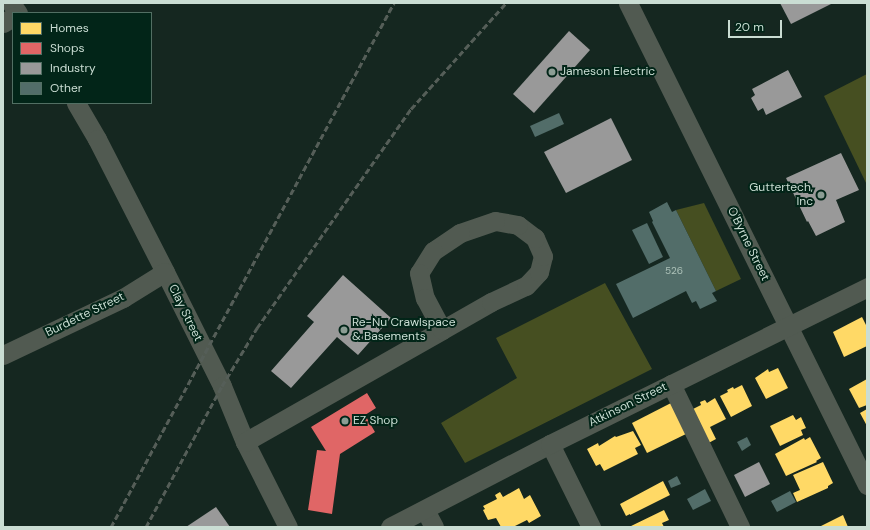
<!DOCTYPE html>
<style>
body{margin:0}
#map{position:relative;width:870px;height:530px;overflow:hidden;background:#152720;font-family:"DM Sans",sans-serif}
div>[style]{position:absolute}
.green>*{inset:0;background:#464f21}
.homes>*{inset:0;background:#ffd966}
.shops>*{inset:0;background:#e06666}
.industry>*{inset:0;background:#999}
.building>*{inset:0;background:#526d69}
.minor>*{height:19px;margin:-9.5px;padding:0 9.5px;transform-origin:9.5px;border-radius:9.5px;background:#515a51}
.rail>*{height:3px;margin-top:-1.5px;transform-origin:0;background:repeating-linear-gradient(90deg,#555e58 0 6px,transparent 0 9px)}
.dots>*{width:11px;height:11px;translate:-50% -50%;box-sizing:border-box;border:2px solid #022518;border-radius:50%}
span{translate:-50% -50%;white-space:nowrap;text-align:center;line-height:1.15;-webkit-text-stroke:4px #022518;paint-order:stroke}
.number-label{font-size:10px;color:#acc1b8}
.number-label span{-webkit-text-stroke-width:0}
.poi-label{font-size:12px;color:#caddd3}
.left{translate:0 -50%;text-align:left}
.right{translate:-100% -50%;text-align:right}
.street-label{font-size:12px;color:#caddd3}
.frame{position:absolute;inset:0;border:4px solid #caddd3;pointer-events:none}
.legend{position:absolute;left:12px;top:12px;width:140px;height:92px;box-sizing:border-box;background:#022518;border:1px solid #526f63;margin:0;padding:5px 7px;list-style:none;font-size:12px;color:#caddd3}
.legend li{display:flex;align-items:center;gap:8px;height:20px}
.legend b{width:20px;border:1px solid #526f63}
.scale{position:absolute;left:728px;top:20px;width:54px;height:18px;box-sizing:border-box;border:2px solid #caddd3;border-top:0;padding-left:5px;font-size:12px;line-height:14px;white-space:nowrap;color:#caddd3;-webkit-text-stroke:3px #022518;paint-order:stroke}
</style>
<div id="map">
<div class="green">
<i style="clip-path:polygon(867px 74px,867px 185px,824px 96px)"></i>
<i style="clip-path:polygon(704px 203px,741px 279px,716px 291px,676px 210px)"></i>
<i style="clip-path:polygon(605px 283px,652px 369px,465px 463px,441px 423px,517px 378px,496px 338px)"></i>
</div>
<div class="homes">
<i style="clip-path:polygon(862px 317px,867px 327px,867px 346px,844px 357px,833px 332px)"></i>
<i style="clip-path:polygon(778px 368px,788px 388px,766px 399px,755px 378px,768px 369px,769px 372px)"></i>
<i style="clip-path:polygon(867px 379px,867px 405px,859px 408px,849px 389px)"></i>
<i style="clip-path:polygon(742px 385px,752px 406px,731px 417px,720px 396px,728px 392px,727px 390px,733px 387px,734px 389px)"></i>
<i style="clip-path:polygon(715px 398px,726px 419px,710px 427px,716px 439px,703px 446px,693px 409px,701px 405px,700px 402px,705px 400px,707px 403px)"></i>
<i style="clip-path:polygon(671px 403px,686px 434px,647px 453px,632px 423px)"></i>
<i style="clip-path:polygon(867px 409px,867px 426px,860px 413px)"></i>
<i style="clip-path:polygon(793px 415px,796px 420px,801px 417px,806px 428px,801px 430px,803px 435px,780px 446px,770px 426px)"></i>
<i style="clip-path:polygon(633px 431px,641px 445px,635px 448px,638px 454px,604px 471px,600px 464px,596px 466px,587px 449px,598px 443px,599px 446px,615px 436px,616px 437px)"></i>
<i style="clip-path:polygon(810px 437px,821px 458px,816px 461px,817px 462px,786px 476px,775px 454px,804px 438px,805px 440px)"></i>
<i style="clip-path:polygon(823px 462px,833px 483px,828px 486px,828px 488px,797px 502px,793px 493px,800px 490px,793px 475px)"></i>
<i style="clip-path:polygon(663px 481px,670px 495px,630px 515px,630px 514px,626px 516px,620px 504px)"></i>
<i style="clip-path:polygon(519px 488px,524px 499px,530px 495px,541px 516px,529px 523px,527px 520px,513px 527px,501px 527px,496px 518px,488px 520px,483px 510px,485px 509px,483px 506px,497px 499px,495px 495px,500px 492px,503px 497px)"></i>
<i style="clip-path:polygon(664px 510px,669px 520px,662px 523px,664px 527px,629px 527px)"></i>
<i style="clip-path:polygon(843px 515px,848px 527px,819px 527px)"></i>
</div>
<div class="shops">
<i style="clip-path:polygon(367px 393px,376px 408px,365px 415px,375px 432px,340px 454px,332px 514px,308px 510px,317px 450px,326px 451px,311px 427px)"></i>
</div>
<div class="industry">
<i style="clip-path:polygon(780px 3px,833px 3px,791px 24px)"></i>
<i style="clip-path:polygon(569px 31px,590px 50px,534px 113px,513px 94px)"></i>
<i style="clip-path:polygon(788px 70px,802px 97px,766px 115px,763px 108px,758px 111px,751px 98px,755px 95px,752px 89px)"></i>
<i style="clip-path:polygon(611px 118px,632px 160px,566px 193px,544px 152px)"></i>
<i style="clip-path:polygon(841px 153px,859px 190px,836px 200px,845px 222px,816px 236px,808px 221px,807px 222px,786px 178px)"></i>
<i style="clip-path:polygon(343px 275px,391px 318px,358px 355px,337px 337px,291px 388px,271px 371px,314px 322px,307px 316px)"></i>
<i style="clip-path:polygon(759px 462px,770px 484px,745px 497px,734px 475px)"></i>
<i style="clip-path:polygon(216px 507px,230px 527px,186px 527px)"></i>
</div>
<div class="building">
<i style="clip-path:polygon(559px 113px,564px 124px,535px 137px,530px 126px)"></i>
<i style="clip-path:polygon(667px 202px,672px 212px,676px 210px,716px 291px,712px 293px,717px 301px,700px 309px,696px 301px,692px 303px,686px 291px,633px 318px,616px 284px,670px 258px,652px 222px,653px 221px,649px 212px)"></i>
<i style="clip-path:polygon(647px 223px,663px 257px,649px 264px,632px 230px)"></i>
<i style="clip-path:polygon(747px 437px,751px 445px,742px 451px,737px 442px)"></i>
<i style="clip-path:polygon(677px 476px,681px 484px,671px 488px,668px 481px)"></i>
<i style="clip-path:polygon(705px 489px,711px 501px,693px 510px,687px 499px)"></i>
<i style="clip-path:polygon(790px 491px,796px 502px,777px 512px,771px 501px)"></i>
</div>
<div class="minor">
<i style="left:11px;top:3px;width:12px;rotate:55deg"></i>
<i style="left:628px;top:3px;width:538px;rotate:63.63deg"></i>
<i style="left:3px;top:23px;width:12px;rotate:-31deg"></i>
<i style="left:76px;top:103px;width:42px;rotate:59.7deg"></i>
<i style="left:97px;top:139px;width:149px;rotate:62.9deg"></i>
<i style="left:165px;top:272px;width:127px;rotate:63.4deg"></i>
<i style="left:222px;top:386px;width:61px;rotate:67.7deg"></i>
<i style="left:245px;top:442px;width:95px;rotate:63.2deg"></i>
<i style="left:3px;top:355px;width:133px;rotate:-25.4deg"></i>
<i style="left:123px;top:298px;width:49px;rotate:-31.8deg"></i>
<i style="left:671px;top:384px;width:159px;rotate:64.2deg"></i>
<i style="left:245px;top:442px;width:227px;rotate:-29.6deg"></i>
<i style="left:442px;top:330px;width:56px;rotate:-29.7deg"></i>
<i style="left:491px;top:302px;width:38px;rotate:-25deg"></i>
<i style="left:526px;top:286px;width:19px;rotate:-47deg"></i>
<i style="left:539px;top:272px;width:16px;rotate:-76deg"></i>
<i style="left:543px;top:256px;width:20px;rotate:-114deg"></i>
<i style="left:535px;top:238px;width:21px;rotate:-143deg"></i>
<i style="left:518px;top:225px;width:23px;rotate:-170deg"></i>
<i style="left:495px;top:221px;width:37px;rotate:161deg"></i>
<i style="left:460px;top:233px;width:32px;rotate:146deg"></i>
<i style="left:433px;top:251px;width:26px;rotate:122deg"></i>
<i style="left:419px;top:273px;width:26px;rotate:77deg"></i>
<i style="left:425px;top:298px;width:36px;rotate:62deg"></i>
<i style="left:550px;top:444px;width:93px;rotate:63.7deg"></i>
<i style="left:425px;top:510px;width:19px;rotate:62deg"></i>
<i style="left:390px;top:527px;width:180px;rotate:-27.4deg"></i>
<i style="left:550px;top:444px;width:354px;rotate:-26.3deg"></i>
</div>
<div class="rail">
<i style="left:111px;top:527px;width:596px;rotate:-61.63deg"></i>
<i style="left:146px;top:527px;width:160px;rotate:-61.7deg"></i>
<i style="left:222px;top:386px;width:68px;rotate:-58.9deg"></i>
<i style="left:257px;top:328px;width:268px;rotate:-54.9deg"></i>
<i style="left:411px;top:109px;width:142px;rotate:-48.1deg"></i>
</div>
<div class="dots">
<i style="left:552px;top:72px;background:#8b9d94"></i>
<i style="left:821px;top:195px;background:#8b9d94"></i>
<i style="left:344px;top:330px;background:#8b9d94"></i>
<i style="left:345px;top:421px;background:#8b9d94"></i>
</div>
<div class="number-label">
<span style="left:674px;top:271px">526</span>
</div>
<div class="poi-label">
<span class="left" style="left:560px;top:72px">Jameson Electric</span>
<span class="right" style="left:813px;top:195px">Guttertech,<br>Inc</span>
<span class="left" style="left:352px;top:330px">Re-Nu Crawlspace<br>&amp; Basements</span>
<span class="left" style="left:353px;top:421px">EZ Shop</span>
</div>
<div class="street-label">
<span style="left:748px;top:244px;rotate:64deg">O'Byrne Street</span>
<span style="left:185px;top:313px;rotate:64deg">Clay Street</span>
<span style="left:85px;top:315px;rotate:-26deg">Burdette Street</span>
<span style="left:628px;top:405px;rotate:-26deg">Atkinson Street</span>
</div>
<div class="frame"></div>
<ul class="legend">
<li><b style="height:11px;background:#ffd966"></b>Homes</li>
<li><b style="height:11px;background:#e06666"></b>Shops</li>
<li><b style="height:11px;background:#999"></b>Industry</li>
<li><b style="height:11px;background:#526d69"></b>Other</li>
</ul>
<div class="scale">20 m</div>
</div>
